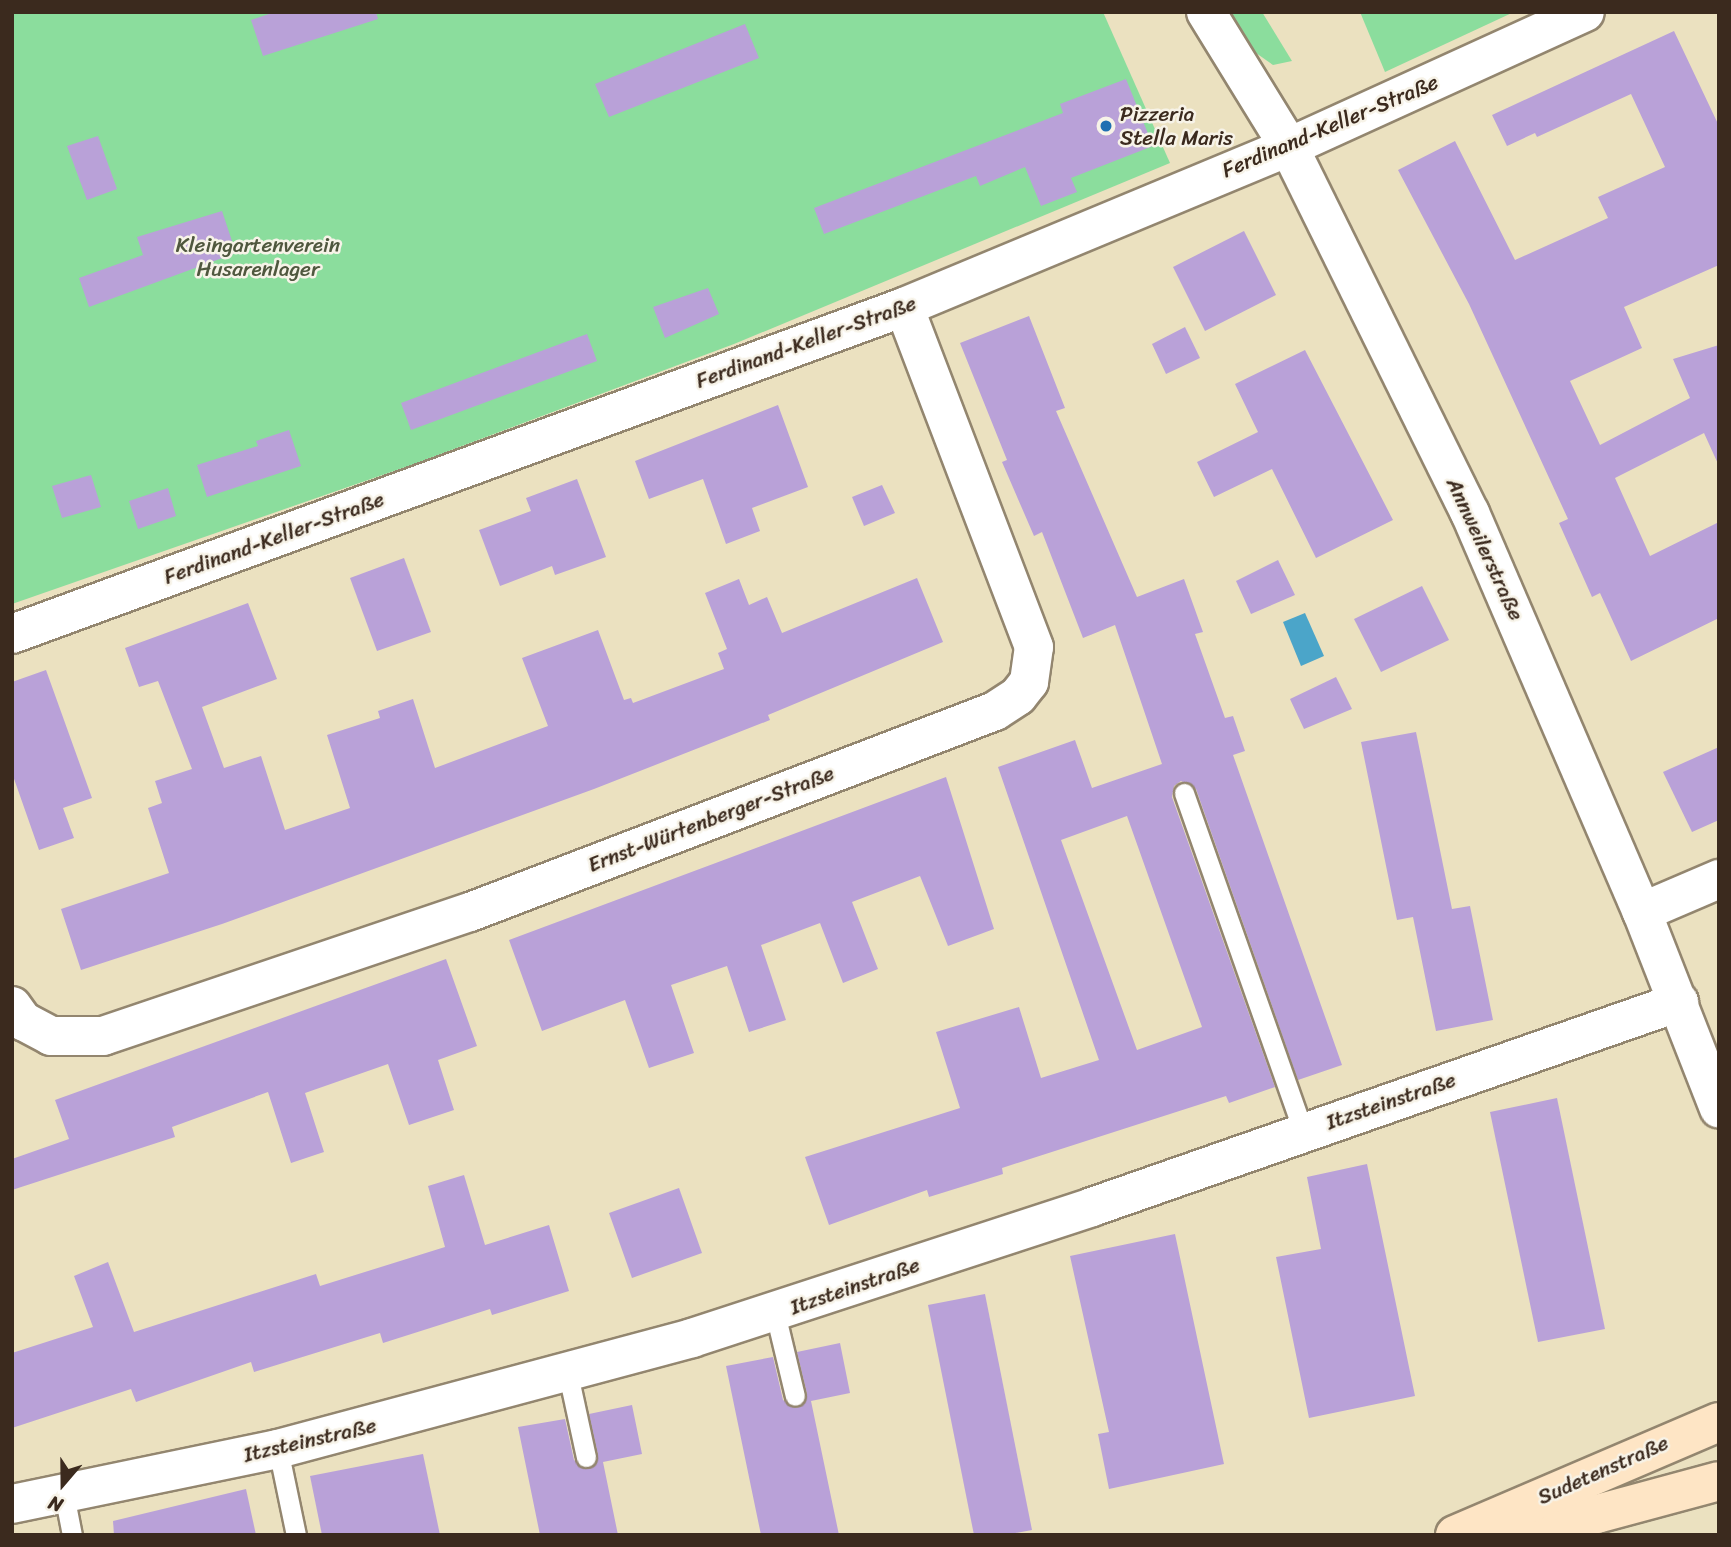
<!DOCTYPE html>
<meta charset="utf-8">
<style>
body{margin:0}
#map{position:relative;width:1731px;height:1547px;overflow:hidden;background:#ebe1c0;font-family:Sriracha,sans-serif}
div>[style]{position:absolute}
.green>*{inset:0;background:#8bdd9d}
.water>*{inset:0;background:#4ba5c9}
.building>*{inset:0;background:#b9a1d8}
.roads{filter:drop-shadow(2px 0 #93866f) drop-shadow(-2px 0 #93866f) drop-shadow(0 2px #93866f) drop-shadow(0 -2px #93866f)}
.service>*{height:19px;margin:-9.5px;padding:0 9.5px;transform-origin:9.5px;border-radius:9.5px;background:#fff}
.minor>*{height:38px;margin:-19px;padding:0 19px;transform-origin:19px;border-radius:19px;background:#fff}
.tertiary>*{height:38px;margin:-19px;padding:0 19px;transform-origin:19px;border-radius:19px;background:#fff}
.secondary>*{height:38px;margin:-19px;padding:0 19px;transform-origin:19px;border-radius:19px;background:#fee5c5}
.dots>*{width:19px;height:19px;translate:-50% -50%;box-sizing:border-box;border:4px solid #f7f3e8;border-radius:50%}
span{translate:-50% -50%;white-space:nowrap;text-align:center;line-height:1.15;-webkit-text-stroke:5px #f7f3e8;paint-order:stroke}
.poi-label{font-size:21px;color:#3b2a1e}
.left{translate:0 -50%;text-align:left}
.street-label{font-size:21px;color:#3b2a1e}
.park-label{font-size:21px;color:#4f573e}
.frame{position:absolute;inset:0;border:14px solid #3b2a1e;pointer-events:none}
.north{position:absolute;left:28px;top:1449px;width:70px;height:70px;-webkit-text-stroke:5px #f7f3e8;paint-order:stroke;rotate:200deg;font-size:19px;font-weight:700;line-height:28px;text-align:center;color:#3b2a1e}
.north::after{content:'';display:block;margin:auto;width:24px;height:32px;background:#3b2a1e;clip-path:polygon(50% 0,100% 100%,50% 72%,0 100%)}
</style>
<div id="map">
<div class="green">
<i style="clip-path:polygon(12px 12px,1103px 12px,1170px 163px,734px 344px,414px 464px,12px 604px)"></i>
<i style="clip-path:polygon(1225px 12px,1262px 12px,1292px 61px,1273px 65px,1246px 46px)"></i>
<i style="clip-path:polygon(1360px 12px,1514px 12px,1385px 72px)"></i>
</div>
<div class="water">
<i style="clip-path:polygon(1305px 613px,1324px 656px,1301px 666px,1283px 622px)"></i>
</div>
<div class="building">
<i style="clip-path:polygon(275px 12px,376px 12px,378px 19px,263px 56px,251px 20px)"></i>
<i style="clip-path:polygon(745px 24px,759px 58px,609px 117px,595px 84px)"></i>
<i style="clip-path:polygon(1674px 31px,1719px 126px,1719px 265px,1624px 307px,1642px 348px,1570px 381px,1600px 445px,1690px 398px,1673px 359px,1719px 345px,1719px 466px,1704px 433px,1615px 478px,1650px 556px,1719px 522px,1719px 618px,1631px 661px,1600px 593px,1592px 597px,1559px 523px,1568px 519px,1469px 304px,1398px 170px,1455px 141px,1515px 260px,1608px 218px,1598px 197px,1665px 167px,1631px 94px,1537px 137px,1535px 133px,1507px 146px,1492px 115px)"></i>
<i style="clip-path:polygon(1126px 79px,1153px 146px,1071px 178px,1077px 192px,1041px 206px,1025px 167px,980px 186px,976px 176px,824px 234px,814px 208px,1063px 113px,1060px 104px)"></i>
<i style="clip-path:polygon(98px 136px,117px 189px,87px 200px,67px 146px)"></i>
<i style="clip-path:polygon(222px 211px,236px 253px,89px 307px,79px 278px,143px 255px,137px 237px)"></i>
<i style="clip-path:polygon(1244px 231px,1276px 295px,1205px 331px,1173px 267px)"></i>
<i style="clip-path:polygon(708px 288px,719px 314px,665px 338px,653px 307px)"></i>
<i style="clip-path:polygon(evenodd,1029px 316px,1065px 408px,1056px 411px,1137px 597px,1184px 579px,1203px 632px,1195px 634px,1225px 718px,1233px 716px,1245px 751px,1233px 755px,1342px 1065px,1298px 1080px,1196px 789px,1181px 781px,1174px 786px,1172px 797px,1275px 1087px,1229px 1103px,1226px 1096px,1002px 1168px,1003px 1174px,929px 1197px,927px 1190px,829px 1225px,805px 1157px,960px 1108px,936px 1032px,1019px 1007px,1041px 1078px,1099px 1060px,998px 767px,1075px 740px,1092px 788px,1162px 764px,1115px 625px,1083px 638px,1042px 532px,1034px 536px,1002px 462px,1007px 460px,960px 343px,1029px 316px,1127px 816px,1202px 1027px,1137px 1050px,1061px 840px,1127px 816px)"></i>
<i style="clip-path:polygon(1185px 327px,1200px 358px,1166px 374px,1152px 344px)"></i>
<i style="clip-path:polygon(587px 334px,597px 361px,411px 430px,401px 403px)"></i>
<i style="clip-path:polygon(1305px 350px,1393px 520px,1316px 558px,1272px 469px,1214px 497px,1197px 462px,1258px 432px,1235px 384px)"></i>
<i style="clip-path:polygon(778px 405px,808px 487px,752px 508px,760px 531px,726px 544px,703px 479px,649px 499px,635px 461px)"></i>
<i style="clip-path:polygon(289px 430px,301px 466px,207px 497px,197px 465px,258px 446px,256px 441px)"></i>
<i style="clip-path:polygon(91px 475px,101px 507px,62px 518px,52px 486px)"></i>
<i style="clip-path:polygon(577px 479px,606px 557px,555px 575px,552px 566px,500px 586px,479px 530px,531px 511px,526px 498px)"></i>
<i style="clip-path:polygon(882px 485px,895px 513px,864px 526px,852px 497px)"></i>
<i style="clip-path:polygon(168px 488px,176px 516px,138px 529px,129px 501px)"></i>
<i style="clip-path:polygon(404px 558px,431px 632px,377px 651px,350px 578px)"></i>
<i style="clip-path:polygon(1278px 560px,1295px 595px,1251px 614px,1236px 581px)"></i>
<i style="clip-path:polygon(917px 578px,943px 642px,768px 715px,770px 720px,594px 789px,222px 924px,81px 970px,61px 909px,169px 873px,148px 808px,162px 803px,155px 781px,192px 769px,158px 681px,139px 687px,125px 648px,248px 603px,277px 679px,202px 707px,224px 768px,261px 756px,285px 830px,350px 808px,327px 735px,380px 718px,378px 711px,413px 699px,435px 768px,548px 726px,522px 658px,598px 630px,624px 700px,631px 698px,633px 703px,724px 669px,718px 653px,727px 649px,705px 593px,739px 579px,749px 605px,767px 597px,782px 633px)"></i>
<i style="clip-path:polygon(1422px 586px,1449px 640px,1381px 672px,1354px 619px)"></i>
<i style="clip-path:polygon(46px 670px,92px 798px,63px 808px,74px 838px,39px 850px,12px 773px,12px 682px)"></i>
<i style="clip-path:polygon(1336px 677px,1352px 709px,1304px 729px,1290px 699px)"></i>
<i style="clip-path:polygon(1416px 732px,1452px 909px,1470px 906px,1493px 1020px,1436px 1031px,1413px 917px,1397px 920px,1361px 742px)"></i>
<i style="clip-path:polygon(1719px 747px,1719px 820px,1692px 832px,1663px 772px)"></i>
<i style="clip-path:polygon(946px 777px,994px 929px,948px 946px,920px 876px,852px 902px,878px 969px,843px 983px,820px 923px,761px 945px,786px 1020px,749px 1032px,727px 966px,671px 985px,694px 1053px,649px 1068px,625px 1000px,542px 1031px,509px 940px)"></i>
<i style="clip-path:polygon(446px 959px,477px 1046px,438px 1060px,454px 1110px,409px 1125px,388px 1064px,305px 1093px,324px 1152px,291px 1163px,268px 1092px,172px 1127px,175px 1137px,12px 1190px,12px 1159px,69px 1139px,55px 1100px)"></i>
<i style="clip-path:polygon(1557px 1098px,1605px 1329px,1538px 1342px,1490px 1112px)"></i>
<i style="clip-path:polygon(1367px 1164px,1415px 1396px,1309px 1418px,1276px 1257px,1321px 1249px,1307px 1177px)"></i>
<i style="clip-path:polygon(464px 1175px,485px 1245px,549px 1225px,569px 1291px,492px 1315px,490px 1309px,383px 1343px,380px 1333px,254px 1372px,251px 1362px,136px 1402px,131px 1389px,12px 1428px,12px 1353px,93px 1327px,74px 1276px,108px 1262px,134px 1332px,316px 1274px,320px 1286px,445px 1247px,428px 1186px)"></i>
<i style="clip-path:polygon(679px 1188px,702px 1253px,632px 1278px,609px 1213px)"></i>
<i style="clip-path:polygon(1175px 1234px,1224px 1464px,1109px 1489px,1098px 1434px,1109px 1432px,1070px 1256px)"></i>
<i style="clip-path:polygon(985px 1294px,1032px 1530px,1005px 1535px,974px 1535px,928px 1305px)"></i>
<i style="clip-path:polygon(840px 1343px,850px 1393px,811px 1401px,839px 1535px,761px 1535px,726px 1366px,773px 1357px,783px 1400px,797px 1408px,807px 1394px,797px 1352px)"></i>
<i style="clip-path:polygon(632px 1405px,642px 1454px,603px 1462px,618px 1535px,540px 1535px,518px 1427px,565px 1419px,574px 1460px,588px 1469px,598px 1455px,589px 1414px)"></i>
<i style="clip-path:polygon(423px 1454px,440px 1535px,322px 1535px,310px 1476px)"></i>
<i style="clip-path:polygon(246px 1489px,256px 1535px,114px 1535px,113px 1521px)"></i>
</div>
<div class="roads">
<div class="service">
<i style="left:1184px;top:793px;width:357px;rotate:70.6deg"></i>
<i style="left:775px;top:1313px;width:85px;rotate:76.5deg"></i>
<i style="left:568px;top:1374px;width:85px;rotate:77.8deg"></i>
<i style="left:278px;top:1449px;width:88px;rotate:78.2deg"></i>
<i style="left:64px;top:1494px;width:42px;rotate:79deg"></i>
</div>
<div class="minor">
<i style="left:12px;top:634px;width:950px;rotate:-20.13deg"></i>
<i style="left:904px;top:307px;width:417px;rotate:-22.6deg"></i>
<i style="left:1289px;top:147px;width:325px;rotate:-24.5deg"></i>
<i style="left:1642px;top:912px;width:84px;rotate:-23.2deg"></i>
<i style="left:12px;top:1006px;width:19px;rotate:54deg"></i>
<i style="left:23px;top:1021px;width:32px;rotate:28deg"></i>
<i style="left:51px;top:1036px;width:52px"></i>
<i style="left:103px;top:1036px;width:387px;rotate:-18.7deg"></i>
<i style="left:470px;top:912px;width:562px;rotate:-20.95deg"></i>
<i style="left:995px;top:711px;width:27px;rotate:-33deg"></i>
<i style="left:1018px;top:696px;width:18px;rotate:-52deg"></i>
<i style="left:1029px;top:682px;width:35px;rotate:-82deg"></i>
<i style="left:1034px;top:647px;width:364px;rotate:-110.9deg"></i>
<i style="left:12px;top:1504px;width:272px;rotate:-11.7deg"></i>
<i style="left:278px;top:1449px;width:429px;rotate:-15deg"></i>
<i style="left:692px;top:1338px;width:421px;rotate:-18.1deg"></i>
<i style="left:1092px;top:1207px;width:622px;rotate:-19.25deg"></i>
</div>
<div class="tertiary">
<i style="left:1206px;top:12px;width:158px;rotate:58.4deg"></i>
<i style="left:1289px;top:147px;width:408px;rotate:63.7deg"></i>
<i style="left:1470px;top:513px;width:434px;rotate:66.7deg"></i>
<i style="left:1642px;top:912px;width:211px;rotate:68.6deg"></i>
</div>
<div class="secondary">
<i style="left:1509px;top:1521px;width:88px;rotate:-4.5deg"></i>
<i style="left:1597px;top:1514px;width:126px;rotate:-15.1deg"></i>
<i style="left:1455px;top:1535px;width:287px;rotate:-23.2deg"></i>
</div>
</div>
<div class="dots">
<i style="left:1106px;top:126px;background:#1f6fb2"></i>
</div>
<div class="poi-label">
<span class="left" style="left:1120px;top:126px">Pizzeria<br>Stella Maris</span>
</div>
<div class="street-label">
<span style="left:1330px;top:126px;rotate:-23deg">Ferdinand-Keller-Straße</span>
<span style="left:806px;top:342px;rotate:-20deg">Ferdinand-Keller-Straße</span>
<span style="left:274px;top:538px;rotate:-20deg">Ferdinand-Keller-Straße</span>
<span style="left:1485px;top:549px;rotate:65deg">Annweilerstraße</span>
<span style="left:711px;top:819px;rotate:-21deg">Ernst-Würtenberger-Straße</span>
<span style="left:1391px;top:1101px;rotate:-19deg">Itzsteinstraße</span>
<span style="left:855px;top:1286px;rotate:-19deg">Itzsteinstraße</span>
<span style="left:310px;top:1440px;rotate:-13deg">Itzsteinstraße</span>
<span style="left:1603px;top:1470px;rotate:-24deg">Sudetenstraße</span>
</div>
<div class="park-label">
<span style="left:258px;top:257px">Kleingartenverein<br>Husarenlager</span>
</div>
<div class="frame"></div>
<div class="north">N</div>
</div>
